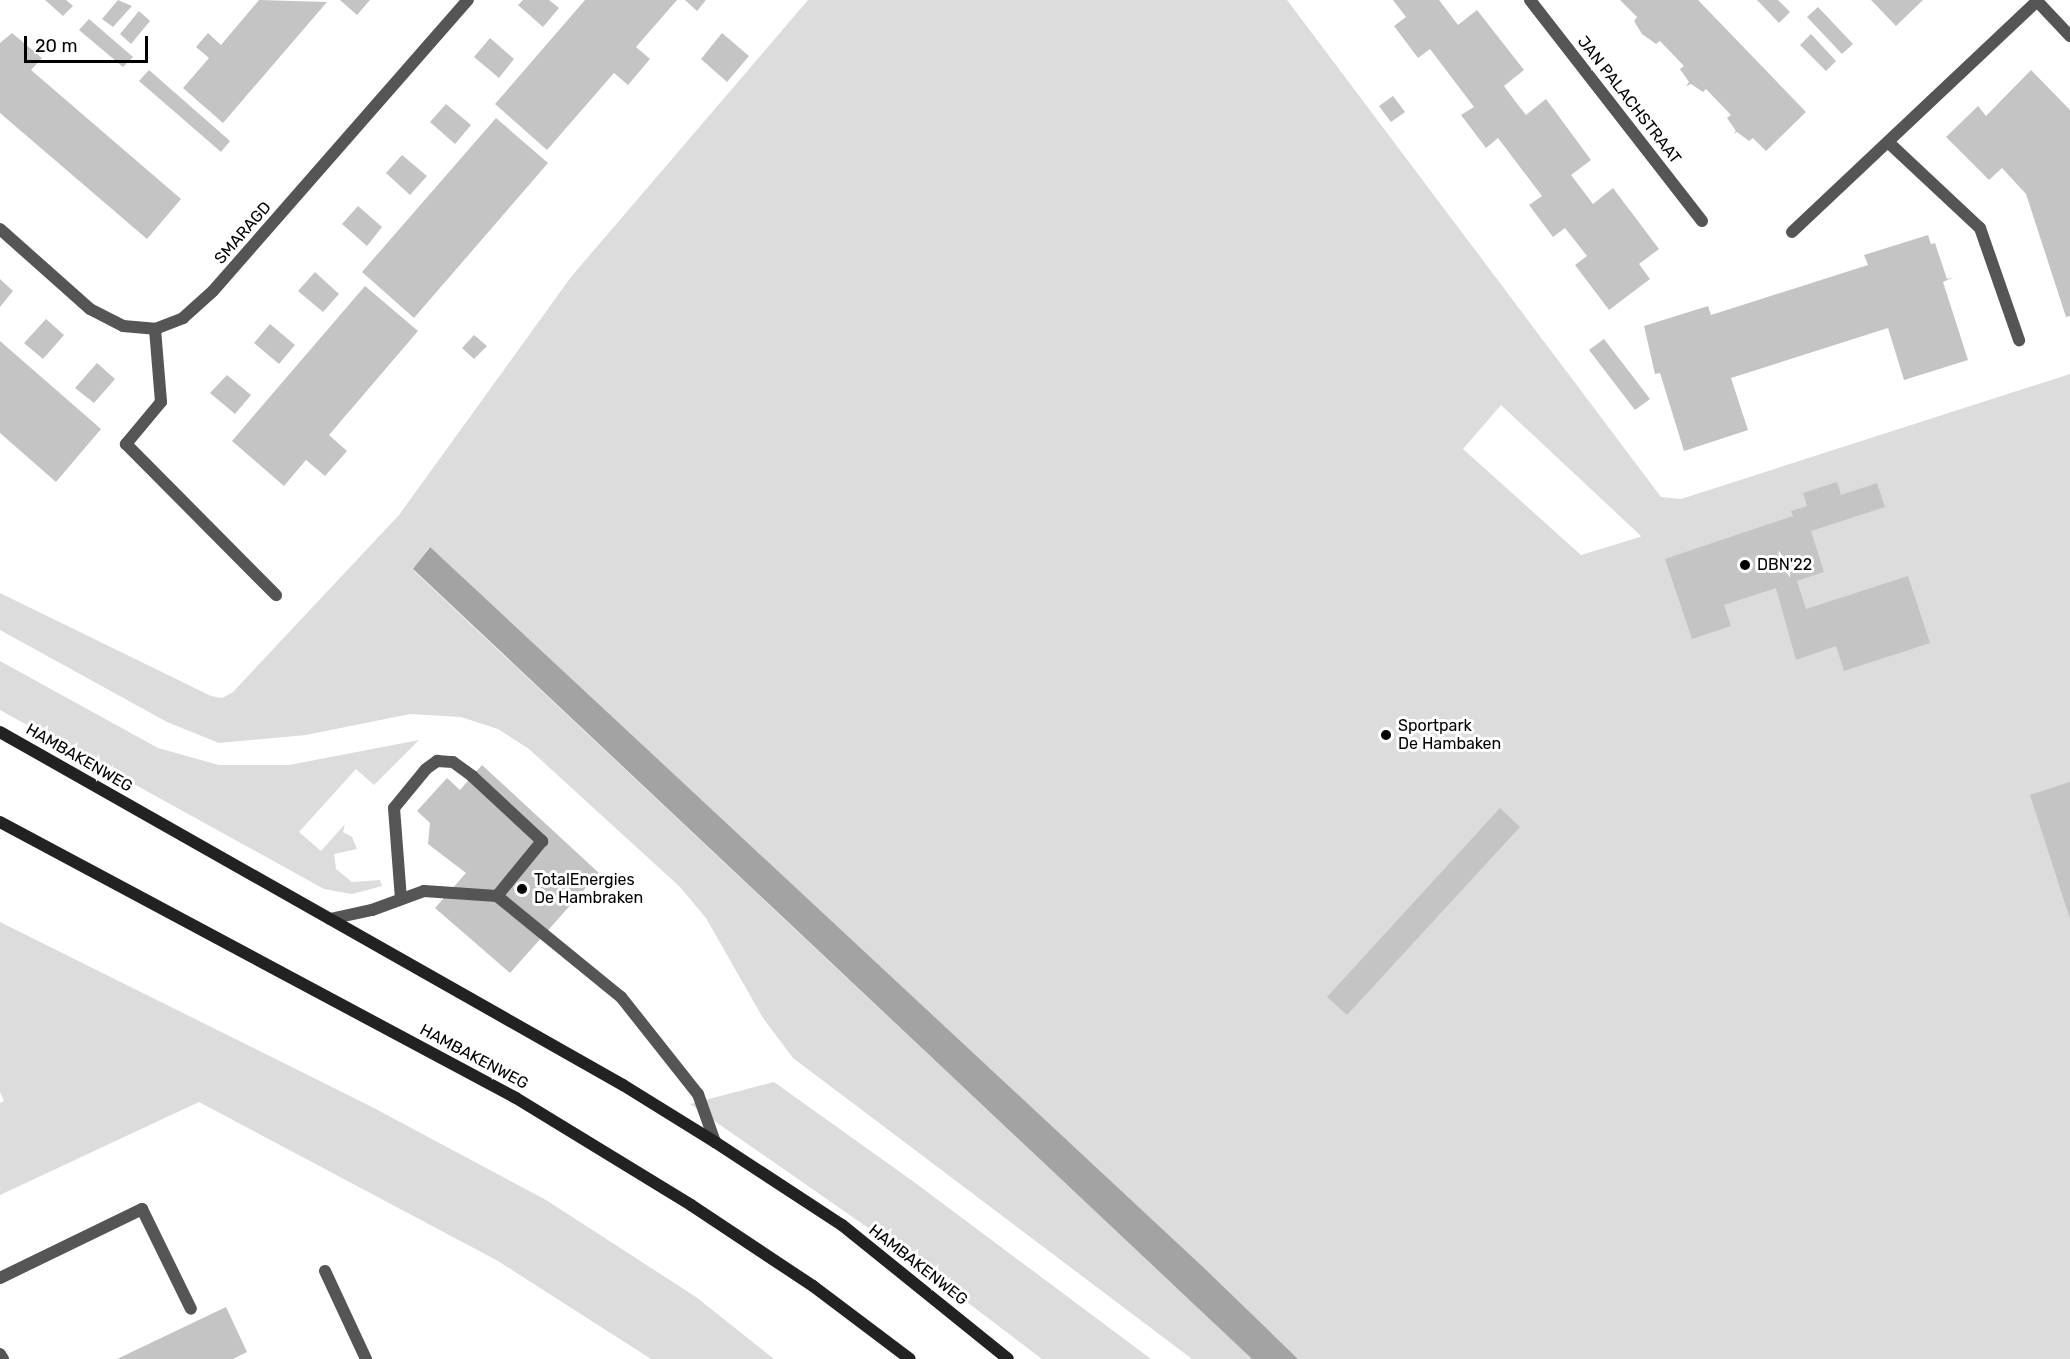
<!DOCTYPE html>
<style>
body{margin:0}
#map{position:relative;width:2070px;height:1359px;overflow:hidden;background:#fff;font-family:Rubik,sans-serif}
div>[style]{position:absolute}
.green>*{inset:0;background:#dcdcdc}
.water>*{inset:0;background:#a3a3a3}
.building>*{inset:0;background:#c4c4c4}
.lane>*{height:12px;margin:-6px;padding:0 6px;transform-origin:6px;border-radius:6px;background:#555}
.street>*{height:12px;margin:-6px;padding:0 6px;transform-origin:6px;border-radius:6px;background:#555}
.secondary>*{height:12px;margin:-6px;padding:0 6px;transform-origin:6px;border-radius:6px;background:#222}
.dots>*{width:16px;height:16px;translate:-50% -50%;box-sizing:border-box;border:3px solid #fff;border-radius:50%}
span{translate:-50% -50%;white-space:nowrap;text-align:center;line-height:1.15;-webkit-text-stroke:6px #fff;paint-order:stroke}
.street-label{font-size:16px;color:#000}
.poi-label{font-size:16px;color:#000}
.left{translate:0 -50%;text-align:left}
.scale{position:absolute;left:24px;top:36px;width:124px;height:27px;box-sizing:border-box;border:3px solid #000;border-top:0;padding-left:8px;font-size:18px;line-height:21px;white-space:nowrap;color:#000;-webkit-text-stroke:4px #fff;paint-order:stroke}
</style>
<div id="map">
<div class="green">
<i style="clip-path:polygon(evenodd,808px 0,1287px 0,1661px 497px,1681px 499px,2070px 374px,2070px 1359px,1298px 1359px,429px 547px,413px 570px,1252px 1359px,1192px 1359px,793px 1058px,763px 1018px,706px 918px,680px 887px,529px 749px,498px 729px,461px 717px,410px 714px,306px 735px,219px 743px,167px 722px,0 630px,0 593px,211px 696px,222px 698px,233px 692px,399px 515px,571px 277px,808px 0,1501px 405px,1641px 536px,1640px 537px,1581px 555px,1463px 449px,1501px 405px)"></i>
<i style="clip-path:polygon(0 661px,158px 748px,219px 765px,289px 765px,419px 740px,374px 785px,356px 769px,299px 832px,321px 851px,345px 824px,343px 832px,352px 837px,357px 849px,334px 854px,336px 869px,352px 882px,380px 880px,382px 886px,352px 894px,324px 889px,0 710px)"></i>
<i style="clip-path:polygon(0 922px,372px 1107px,546px 1200px,696px 1297px,774px 1359px,651px 1359px,498px 1261px,199px 1102px,0 1195px,0 1103px,4px 1101px,0 1092px)"></i>
<i style="clip-path:polygon(774px 1082px,914px 1182px,1151px 1359px,1042px 1359px,877px 1234px,690px 1104px)"></i>
</div>
<div class="water">
<i style="clip-path:polygon(430px 547px,1204px 1268px,1298px 1359px,1252px 1359px,413px 569px)"></i>
</div>
<div class="building">
<i style="clip-path:polygon(45px 0,66px 0,73px 6px,63px 16px)"></i>
<i style="clip-path:polygon(118px 0,132px 6px,113px 27px,102px 19px)"></i>
<i style="clip-path:polygon(259px 0,327px 2px,223px 123px,183px 88px,209px 58px,196px 47px,208px 33px,221px 45px)"></i>
<i style="clip-path:polygon(340px 0,370px 0,357px 15px)"></i>
<i style="clip-path:polygon(523px 0,549px 0,559px 8px,543px 27px,518px 5px)"></i>
<i style="clip-path:polygon(585px 0,677px 0,636px 47px,650px 59px,628px 85px,614px 73px,547px 150px,495px 104px)"></i>
<i style="clip-path:polygon(685px 0,706px 0,697px 11px)"></i>
<i style="clip-path:polygon(1393px 0,1439px 0,1458px 25px,1477px 10px,1524px 70px,1504px 86px,1515px 101px,1526px 115px,1546px 99px,1591px 160px,1571px 175px,1593px 204px,1613px 188px,1659px 249px,1639px 264px,1650px 279px,1609px 310px,1575px 265px,1587px 256px,1565px 228px,1553px 237px,1529px 205px,1542px 196px,1498px 138px,1486px 148px,1461px 115px,1474px 107px,1430px 49px,1418px 58px,1394px 26px,1406px 17px)"></i>
<i style="clip-path:polygon(1620px 0,1698px 0,1806px 112px,1766px 151px,1753px 138px,1749px 141px,1737px 132px,1733px 134px,1736px 131px,1727px 118px,1731px 115px,1706px 89px,1703px 92px,1691px 84px,1686px 86px,1689px 82px,1680px 69px,1684px 66px,1660px 41px,1656px 44px,1642px 34px,1634px 21px,1637px 17px)"></i>
<i style="clip-path:polygon(1757px 0,1778px 0,1790px 12px,1779px 23px)"></i>
<i style="clip-path:polygon(1871px 0,1923px 0,1896px 26px)"></i>
<i style="clip-path:polygon(1818px 7px,1853px 44px,1842px 54px,1807px 17px)"></i>
<i style="clip-path:polygon(139px 11px,150px 21px,131px 44px,120px 34px)"></i>
<i style="clip-path:polygon(89px 19px,133px 57px,123px 67px,79px 30px)"></i>
<i style="clip-path:polygon(12px 33px,42px 58px,31px 70px,181px 199px,147px 239px,0 113px,0 43px)"></i>
<i style="clip-path:polygon(722px 33px,749px 56px,727px 82px,701px 59px)"></i>
<i style="clip-path:polygon(1811px 34px,1836px 61px,1826px 71px,1800px 45px)"></i>
<i style="clip-path:polygon(490px 38px,514px 59px,499px 78px,474px 57px)"></i>
<i style="clip-path:polygon(149px 70px,230px 141px,221px 152px,139px 81px)"></i>
<i style="clip-path:polygon(2031px 70px,2070px 110px,2070px 316px,2066px 317px,2026px 194px,2002px 168px,1989px 180px,1946px 137px,1978px 106px,1986px 116px)"></i>
<i style="clip-path:polygon(1393px 96px,1405px 112px,1391px 122px,1379px 106px)"></i>
<i style="clip-path:polygon(446px 104px,471px 125px,455px 144px,430px 122px)"></i>
<i style="clip-path:polygon(496px 118px,548px 163px,414px 318px,362px 272px)"></i>
<i style="clip-path:polygon(402px 155px,427px 176px,410px 195px,386px 173px)"></i>
<i style="clip-path:polygon(358px 206px,382px 227px,367px 246px,342px 224px)"></i>
<i style="clip-path:polygon(1928px 235px,1931px 244px,1935px 243px,1947px 279px,1954px 277px,1943px 282px,1968px 360px,1904px 380px,1888px 328px,1731px 378px,1748px 430px,1684px 451px,1660px 373px,1655px 374px,1644px 326px,1708px 306px,1711px 315px,1868px 265px,1864px 255px)"></i>
<i style="clip-path:polygon(315px 272px,339px 294px,323px 312px,298px 291px)"></i>
<i style="clip-path:polygon(0 279px,13px 291px,0 307px)"></i>
<i style="clip-path:polygon(365px 286px,418px 331px,329px 435px,347px 451px,325px 476px,306px 460px,284px 486px,232px 441px)"></i>
<i style="clip-path:polygon(46px 319px,64px 335px,43px 359px,24px 343px)"></i>
<i style="clip-path:polygon(270px 324px,295px 345px,279px 364px,254px 343px)"></i>
<i style="clip-path:polygon(474px 335px,487px 346px,474px 359px,462px 348px)"></i>
<i style="clip-path:polygon(1604px 339px,1650px 399px,1635px 410px,1589px 350px)"></i>
<i style="clip-path:polygon(0 341px,101px 429px,56px 482px,0 433px)"></i>
<i style="clip-path:polygon(97px 363px,115px 379px,94px 403px,75px 388px)"></i>
<i style="clip-path:polygon(227px 375px,251px 395px,235px 414px,210px 393px)"></i>
<i style="clip-path:polygon(1837px 482px,1841px 495px,1877px 483px,1885px 507px,1811px 531px,1824px 572px,1797px 581px,1806px 609px,1908px 576px,1930px 643px,1844px 671px,1836px 646px,1796px 660px,1776px 588px,1724px 605px,1731px 626px,1692px 639px,1665px 559px,1793px 516px,1791px 511px,1807px 506px,1803px 493px)"></i>
<i style="clip-path:polygon(482px 765px,599px 873px,510px 973px,435px 908px,466px 873px,428px 844px,430px 823px,417px 811px,447px 778px,460px 790px)"></i>
<i style="clip-path:polygon(2070px 782px,2070px 919px,2030px 795px)"></i>
<i style="clip-path:polygon(1500px 808px,1520px 827px,1347px 1015px,1327px 997px)"></i>
<i style="clip-path:polygon(226px 1307px,247px 1352px,233px 1359px,117px 1359px)"></i>
</div>
<div class="lane">
<i style="left:155px;top:329px;width:73px;rotate:85.3deg"></i>
<i style="left:161px;top:402px;width:55px;rotate:129.8deg"></i>
<i style="left:126px;top:444px;width:213px;rotate:45.2deg"></i>
<i style="left:401px;top:899px;width:91px;rotate:-94.4deg"></i>
<i style="left:394px;top:808px;width:50px;rotate:-50.6deg"></i>
<i style="left:426px;top:769px;width:14px;rotate:-36deg"></i>
<i style="left:437px;top:761px;width:16px;rotate:4deg"></i>
<i style="left:453px;top:762px;width:24px;rotate:36deg"></i>
<i style="left:472px;top:776px;width:96px;rotate:42.9deg"></i>
<i style="left:542px;top:841px;width:71px;rotate:129.3deg"></i>
<i style="left:330px;top:919px;width:43px;rotate:-12.1deg"></i>
<i style="left:372px;top:910px;width:55px;rotate:-20.1deg"></i>
<i style="left:424px;top:891px;width:73px;rotate:3.9deg"></i>
<i style="left:497px;top:896px;width:160px;rotate:39.2deg"></i>
<i style="left:621px;top:997px;width:124px;rotate:51.6deg"></i>
<i style="left:698px;top:1094px;width:51px;rotate:70.5deg"></i>
<i style="left:325px;top:1271px;width:97px;rotate:65deg"></i>
<i style="left:0;top:1278px;width:158px;rotate:-25.9deg"></i>
<i style="left:142px;top:1209px;width:111px;rotate:63.9deg"></i>
<i style="left:0;top:1354px;width:6px;rotate:59deg"></i>
</div>
<div class="street">
<i style="left:1530px;top:0;width:280px;rotate:52.1deg"></i>
<i style="left:2036px;top:0;width:50px;rotate:46.6deg"></i>
<i style="left:1888px;top:142px;width:126px;rotate:43.1deg"></i>
<i style="left:1980px;top:228px;width:119px;rotate:70.8deg"></i>
<i style="left:0;top:229px;width:120px;rotate:41.6deg"></i>
<i style="left:90px;top:309px;width:37px;rotate:27deg"></i>
<i style="left:123px;top:326px;width:32px;rotate:5deg"></i>
<i style="left:155px;top:329px;width:30px;rotate:-21deg"></i>
<i style="left:183px;top:318px;width:40px;rotate:-42deg"></i>
<i style="left:213px;top:291px;width:387px;rotate:-48.8deg"></i>
<i style="left:1792px;top:232px;width:337px;rotate:-43.3deg"></i>
</div>
<div class="secondary">
<i style="left:0;top:732px;width:716px;rotate:29.54deg"></i>
<i style="left:623px;top:1085px;width:108px;rotate:31.8deg"></i>
<i style="left:715px;top:1142px;width:152px;rotate:33.2deg"></i>
<i style="left:842px;top:1225px;width:213px;rotate:38.9deg"></i>
<i style="left:0;top:822px;width:585px;rotate:28.14deg"></i>
<i style="left:516px;top:1098px;width:205px;rotate:31.4deg"></i>
<i style="left:691px;top:1205px;width:146px;rotate:33.6deg"></i>
<i style="left:813px;top:1286px;width:121px;rotate:37deg"></i>
</div>
<div class="dots">
<i style="left:1745px;top:565px;background:#000"></i>
<i style="left:1386px;top:735px;background:#000"></i>
<i style="left:522px;top:889px;background:#000"></i>
</div>
<div class="street-label">
<span style="left:1629px;top:100px;rotate:52deg">JAN PALACHSTRAAT</span>
<span style="left:243px;top:233px;rotate:-49deg">SMARAGD</span>
<span style="left:79px;top:758px;rotate:30deg">HAMBAKENWEG</span>
<span style="left:474px;top:1057px;rotate:28deg">HAMBAKENWEG</span>
<span style="left:918px;top:1265px;rotate:38deg">HAMBAKENWEG</span>
</div>
<div class="poi-label">
<span class="left" style="left:1757px;top:565px">DBN'22</span>
<span class="left" style="left:1398px;top:735px">Sportpark<br>De Hambaken</span>
<span class="left" style="left:534px;top:889px">TotalEnergies<br>De Hambraken</span>
</div>
<div class="scale">20 m</div>
</div>
